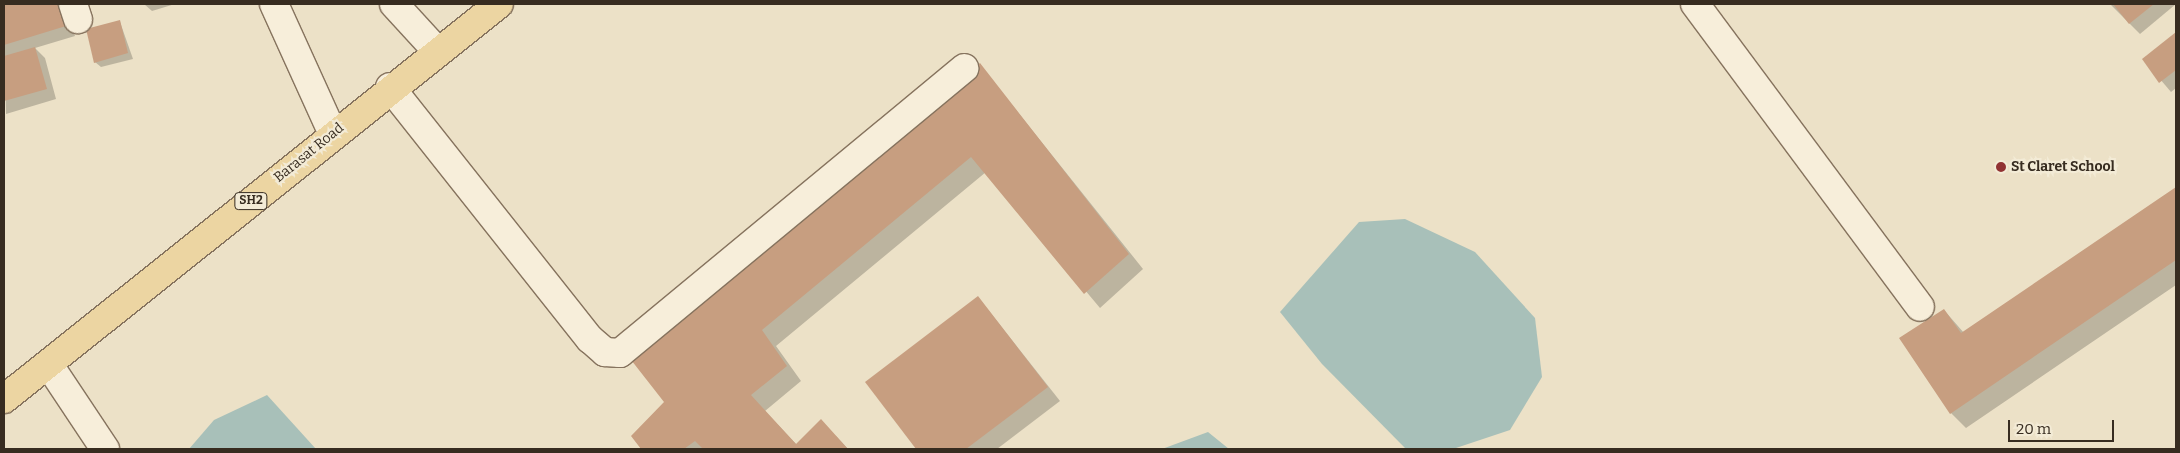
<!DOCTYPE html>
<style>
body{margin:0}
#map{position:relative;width:2180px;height:453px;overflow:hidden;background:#ece1c7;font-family:Bitter,serif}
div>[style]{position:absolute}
.water>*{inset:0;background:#a8c0b9}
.shadow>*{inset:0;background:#0003}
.building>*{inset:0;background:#c79e80}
.roads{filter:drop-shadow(1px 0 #86735e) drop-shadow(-1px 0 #86735e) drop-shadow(0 1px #86735e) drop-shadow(0 -1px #86735e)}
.street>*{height:28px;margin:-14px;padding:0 14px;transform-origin:14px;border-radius:14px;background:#f7eeda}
.primary>*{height:28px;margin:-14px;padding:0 14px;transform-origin:14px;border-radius:14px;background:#ecd5a2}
.dots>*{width:14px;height:14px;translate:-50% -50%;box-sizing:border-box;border:2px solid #f3ebd6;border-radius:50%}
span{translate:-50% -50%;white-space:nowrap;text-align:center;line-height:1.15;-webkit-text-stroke:4.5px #f3ebd6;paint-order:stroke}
.shield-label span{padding:1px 4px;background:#f3ebd6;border:1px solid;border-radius:4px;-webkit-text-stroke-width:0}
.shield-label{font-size:12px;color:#372c20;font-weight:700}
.street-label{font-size:14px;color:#372c20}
.poi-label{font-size:14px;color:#372c20;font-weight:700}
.left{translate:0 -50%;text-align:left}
.frame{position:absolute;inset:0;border:5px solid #372c20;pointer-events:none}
.scale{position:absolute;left:2008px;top:420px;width:106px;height:22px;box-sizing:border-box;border:2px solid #372c20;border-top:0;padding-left:6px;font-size:15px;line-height:18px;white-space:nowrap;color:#372c20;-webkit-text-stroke:4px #f3ebd6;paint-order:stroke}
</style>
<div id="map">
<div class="water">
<i style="clip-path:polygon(1405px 219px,1475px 252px,1535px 318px,1542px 377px,1510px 430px,1453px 449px,1406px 449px,1322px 364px,1280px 312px,1359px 222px)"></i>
<i style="clip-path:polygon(267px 395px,316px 449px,189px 449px,214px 420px)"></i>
<i style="clip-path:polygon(1208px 432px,1229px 449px,1162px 449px)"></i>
</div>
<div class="shadow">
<i style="clip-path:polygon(4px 4px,66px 4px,75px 36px,35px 48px,45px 58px,56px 99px,6px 114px)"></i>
<i style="clip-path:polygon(144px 4px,175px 4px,152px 11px)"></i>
<i style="clip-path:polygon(2110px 4px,2176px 4px,2140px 34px)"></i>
<i style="clip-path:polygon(120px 22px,133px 59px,101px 67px,95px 62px)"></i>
<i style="clip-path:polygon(2176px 34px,2176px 88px,2171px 92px,2143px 59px)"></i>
<i style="clip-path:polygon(980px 65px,1143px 269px,1100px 308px,986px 172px,776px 346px,801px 381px,765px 411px,797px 445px,836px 436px,848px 449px,643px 449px,633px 436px)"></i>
<i style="clip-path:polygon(2176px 189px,2176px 285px,1966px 428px,1951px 413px,1944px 310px,1964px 333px)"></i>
<i style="clip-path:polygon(978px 297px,1060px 401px,997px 449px,917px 449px,867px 382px)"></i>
</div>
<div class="building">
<i style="clip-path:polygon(4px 4px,59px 4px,66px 26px,4px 45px)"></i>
<i style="clip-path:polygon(2113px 4px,2154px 4px,2129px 24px)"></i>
<i style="clip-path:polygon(120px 20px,128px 53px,94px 63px,86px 29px)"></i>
<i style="clip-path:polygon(2176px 32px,2176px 70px,2159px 83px,2142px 59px)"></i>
<i style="clip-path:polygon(35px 47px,47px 89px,4px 101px,4px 56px)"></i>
<i style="clip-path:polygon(980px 63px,1129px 254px,1084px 294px,971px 157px,762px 330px,787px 366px,751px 395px,796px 444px,821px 419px,848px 449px,703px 449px,695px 441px,684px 449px,641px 449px,631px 436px,664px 402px,628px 356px)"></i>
<i style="clip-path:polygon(2176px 187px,2176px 260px,1950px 414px,1899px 338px,1944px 309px,1961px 333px)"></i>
<i style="clip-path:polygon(978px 296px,1048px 387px,966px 449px,916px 449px,865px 382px)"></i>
</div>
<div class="roads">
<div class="street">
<i style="left:73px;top:4px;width:16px;rotate:72deg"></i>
<i style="left:274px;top:4px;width:143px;rotate:65.6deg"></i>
<i style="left:394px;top:4px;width:65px;rotate:47.5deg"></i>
<i style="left:1695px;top:4px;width:377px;rotate:53.4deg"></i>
<i style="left:390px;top:87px;width:322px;rotate:51.6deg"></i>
<i style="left:590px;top:339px;width:20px;rotate:41deg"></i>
<i style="left:605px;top:352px;width:15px;rotate:4deg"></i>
<i style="left:620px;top:353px;width:447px;rotate:-39.6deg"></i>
<i style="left:49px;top:365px;width:101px;rotate:56.3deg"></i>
</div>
<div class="primary">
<i style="left:4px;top:399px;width:633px;rotate:-38.59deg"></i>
</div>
</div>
<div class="dots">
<i style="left:2001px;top:167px;background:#913232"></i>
</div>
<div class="shield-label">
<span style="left:251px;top:201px">SH2</span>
</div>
<div class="street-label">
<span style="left:309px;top:153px;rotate:-39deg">Barasat Road</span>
</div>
<div class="poi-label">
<span class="left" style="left:2011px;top:167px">St Claret School</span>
</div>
<div class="frame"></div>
<div class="scale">20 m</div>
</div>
